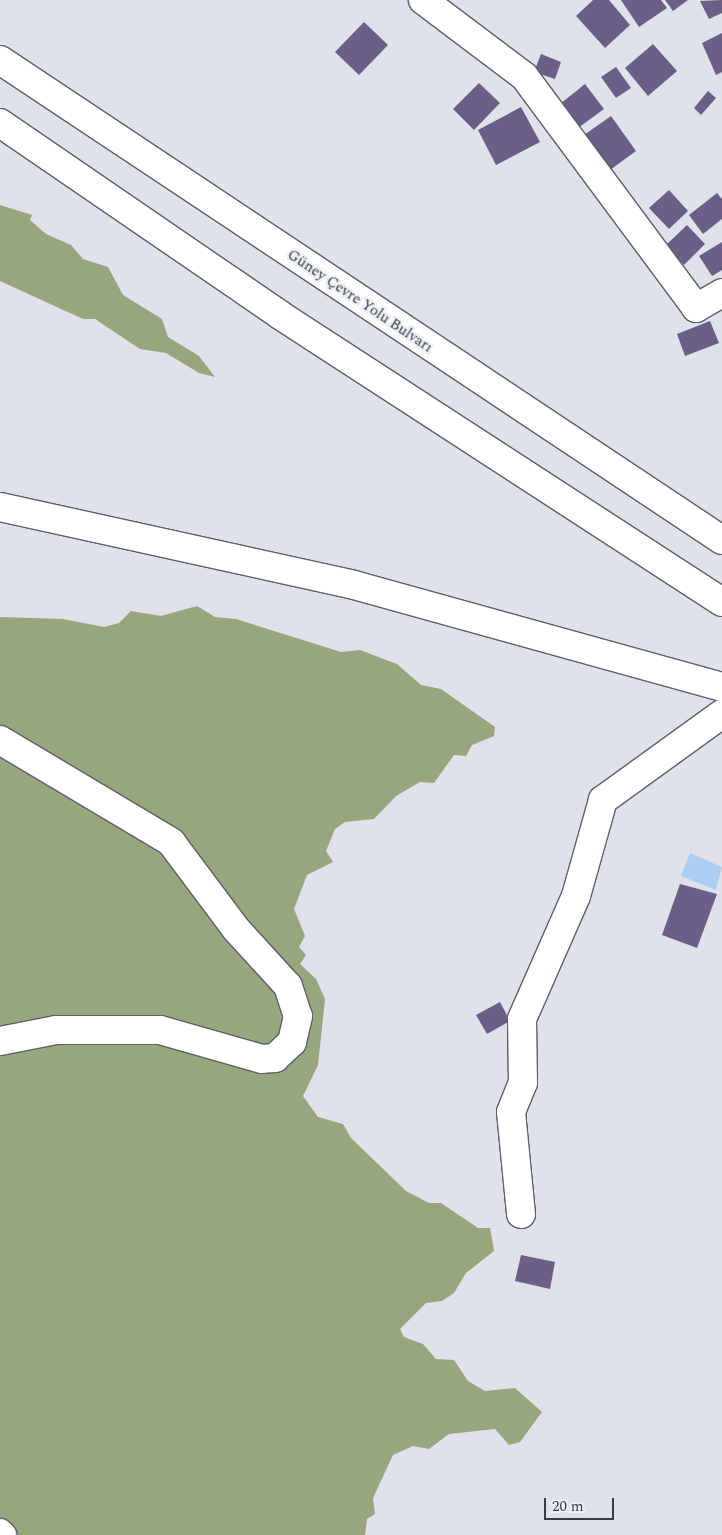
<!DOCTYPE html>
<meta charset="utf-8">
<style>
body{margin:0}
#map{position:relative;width:722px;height:1535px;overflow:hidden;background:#dfe2ea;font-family:Spectral,serif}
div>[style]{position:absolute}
.forest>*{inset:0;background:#97a67c}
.water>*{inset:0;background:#adcef2}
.building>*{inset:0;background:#6a5f86}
.roads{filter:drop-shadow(1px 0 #5c5f66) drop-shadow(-1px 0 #5c5f66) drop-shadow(0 1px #5c5f66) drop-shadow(0 -1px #5c5f66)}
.minor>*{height:28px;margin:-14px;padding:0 14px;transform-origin:14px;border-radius:14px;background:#fff}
.highway>*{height:28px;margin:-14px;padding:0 14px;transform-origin:14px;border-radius:14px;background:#fff}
span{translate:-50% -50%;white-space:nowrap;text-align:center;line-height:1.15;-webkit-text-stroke:5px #ecf0f7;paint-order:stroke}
.street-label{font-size:15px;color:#3a3b3e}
.scale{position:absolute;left:544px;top:1498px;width:70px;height:22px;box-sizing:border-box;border:2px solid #3a3b3e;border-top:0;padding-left:6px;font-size:15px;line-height:18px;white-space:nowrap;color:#3a3b3e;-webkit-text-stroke:4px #ecf0f7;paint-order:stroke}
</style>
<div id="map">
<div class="forest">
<i style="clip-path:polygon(0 205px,32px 215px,30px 220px,46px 234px,71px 245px,83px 259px,108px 267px,123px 295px,162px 319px,168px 337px,199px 356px,215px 377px,199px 373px,166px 353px,140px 349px,95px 319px,83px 319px,0 281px)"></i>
<i style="clip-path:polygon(197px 606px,215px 617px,236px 619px,341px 652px,360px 650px,397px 664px,421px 685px,441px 689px,495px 727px,494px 736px,472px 745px,466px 756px,454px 755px,434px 783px,420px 782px,396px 796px,374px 819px,345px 822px,335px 829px,326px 851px,333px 862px,307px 875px,294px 909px,305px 936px,299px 947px,306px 955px,300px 964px,316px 979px,325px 999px,318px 1065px,303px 1096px,318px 1117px,343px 1124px,351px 1138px,406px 1191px,429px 1203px,441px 1203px,478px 1228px,490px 1228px,494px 1251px,466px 1273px,454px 1293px,442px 1301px,426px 1303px,400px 1329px,404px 1337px,423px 1344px,436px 1359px,454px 1360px,468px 1381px,485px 1391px,515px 1388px,542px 1412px,520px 1442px,509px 1445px,495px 1429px,449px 1434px,429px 1449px,413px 1446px,393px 1455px,373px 1498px,375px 1514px,367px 1519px,365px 1535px,0 1535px,0 617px,63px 619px,104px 627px,119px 623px,131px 611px,161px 616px)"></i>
</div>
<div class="water">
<i style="clip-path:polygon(690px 853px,722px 867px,716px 890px,681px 876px)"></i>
</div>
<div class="building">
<i style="clip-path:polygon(593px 0,609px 0,630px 25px,605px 48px,576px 16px)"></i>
<i style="clip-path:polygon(621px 0,661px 0,667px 8px,639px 27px)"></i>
<i style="clip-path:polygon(665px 0,688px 0,673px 11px)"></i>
<i style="clip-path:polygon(722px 0,722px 13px,709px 19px,700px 1px)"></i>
<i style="clip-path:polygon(364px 22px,388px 45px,359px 75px,335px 52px)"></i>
<i style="clip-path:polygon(722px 33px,722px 72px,716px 75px,702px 43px)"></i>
<i style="clip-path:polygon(653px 44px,677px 71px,648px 96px,625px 68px)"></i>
<i style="clip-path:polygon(541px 54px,561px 62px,555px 79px,534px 72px)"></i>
<i style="clip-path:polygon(616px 67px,631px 88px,616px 98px,601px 77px)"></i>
<i style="clip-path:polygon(479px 83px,500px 103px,474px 130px,453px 109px)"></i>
<i style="clip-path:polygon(585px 84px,604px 109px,578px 128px,560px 104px)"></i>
<i style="clip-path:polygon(708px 91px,716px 98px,701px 115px,694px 108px)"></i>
<i style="clip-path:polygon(521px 107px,540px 142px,496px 165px,478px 130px)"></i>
<i style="clip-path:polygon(611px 116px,636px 151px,610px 170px,584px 135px)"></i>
<i style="clip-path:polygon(669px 190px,688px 211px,669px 229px,649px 208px)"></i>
<i style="clip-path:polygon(717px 193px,722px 199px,722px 219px,703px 234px,689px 215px)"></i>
<i style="clip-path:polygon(687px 225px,705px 244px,684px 265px,665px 246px)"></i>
<i style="clip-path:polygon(722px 242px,722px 270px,712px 276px,699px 256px)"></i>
<i style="clip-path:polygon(710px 321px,719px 343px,685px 356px,677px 334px)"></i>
<i style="clip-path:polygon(680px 884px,717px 894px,697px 948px,662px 935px)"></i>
<i style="clip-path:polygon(500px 1002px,510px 1021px,487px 1034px,476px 1015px)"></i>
<i style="clip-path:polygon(521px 1255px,555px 1262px,550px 1289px,515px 1281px)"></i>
</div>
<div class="roads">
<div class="minor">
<i style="left:423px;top:0;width:126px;rotate:37deg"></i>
<i style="left:524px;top:76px;width:289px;rotate:53.4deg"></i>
<i style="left:696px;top:308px;width:30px;rotate:-30deg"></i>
<i style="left:0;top:507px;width:362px;rotate:12.4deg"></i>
<i style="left:354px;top:585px;width:382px;rotate:15.5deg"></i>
<i style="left:0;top:740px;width:199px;rotate:30.8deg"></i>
<i style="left:171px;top:842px;width:109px;rotate:53.2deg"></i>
<i style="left:236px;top:929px;width:77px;rotate:47.6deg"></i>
<i style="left:288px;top:986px;width:32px;rotate:72deg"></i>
<i style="left:298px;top:1016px;width:27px;rotate:103deg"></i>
<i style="left:292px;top:1042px;width:23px;rotate:137deg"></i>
<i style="left:275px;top:1058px;width:13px;rotate:176deg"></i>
<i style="left:262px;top:1059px;width:106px;rotate:-164.1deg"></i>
<i style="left:160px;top:1030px;width:104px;rotate:180deg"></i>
<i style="left:56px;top:1030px;width:57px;rotate:168.9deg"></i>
<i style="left:521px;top:1214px;width:102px;rotate:-95.6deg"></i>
<i style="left:511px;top:1112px;width:31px;rotate:-68deg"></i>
<i style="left:523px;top:1083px;width:64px;rotate:-90.9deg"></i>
<i style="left:522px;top:1019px;width:134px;rotate:-66.3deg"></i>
<i style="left:576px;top:896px;width:100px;rotate:-74.3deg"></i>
<i style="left:603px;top:800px;width:147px;rotate:-35.9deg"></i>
<i style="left:0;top:1533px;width:3px;rotate:45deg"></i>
</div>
<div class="highway">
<i style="left:0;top:60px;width:867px;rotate:33.62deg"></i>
<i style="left:0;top:123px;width:340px;rotate:34.4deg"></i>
<i style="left:280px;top:315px;width:527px;rotate:33deg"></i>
</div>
</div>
<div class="street-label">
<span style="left:360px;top:301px;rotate:34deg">Güney Çevre Yolu Bulvarı</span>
</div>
<div class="scale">20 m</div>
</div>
